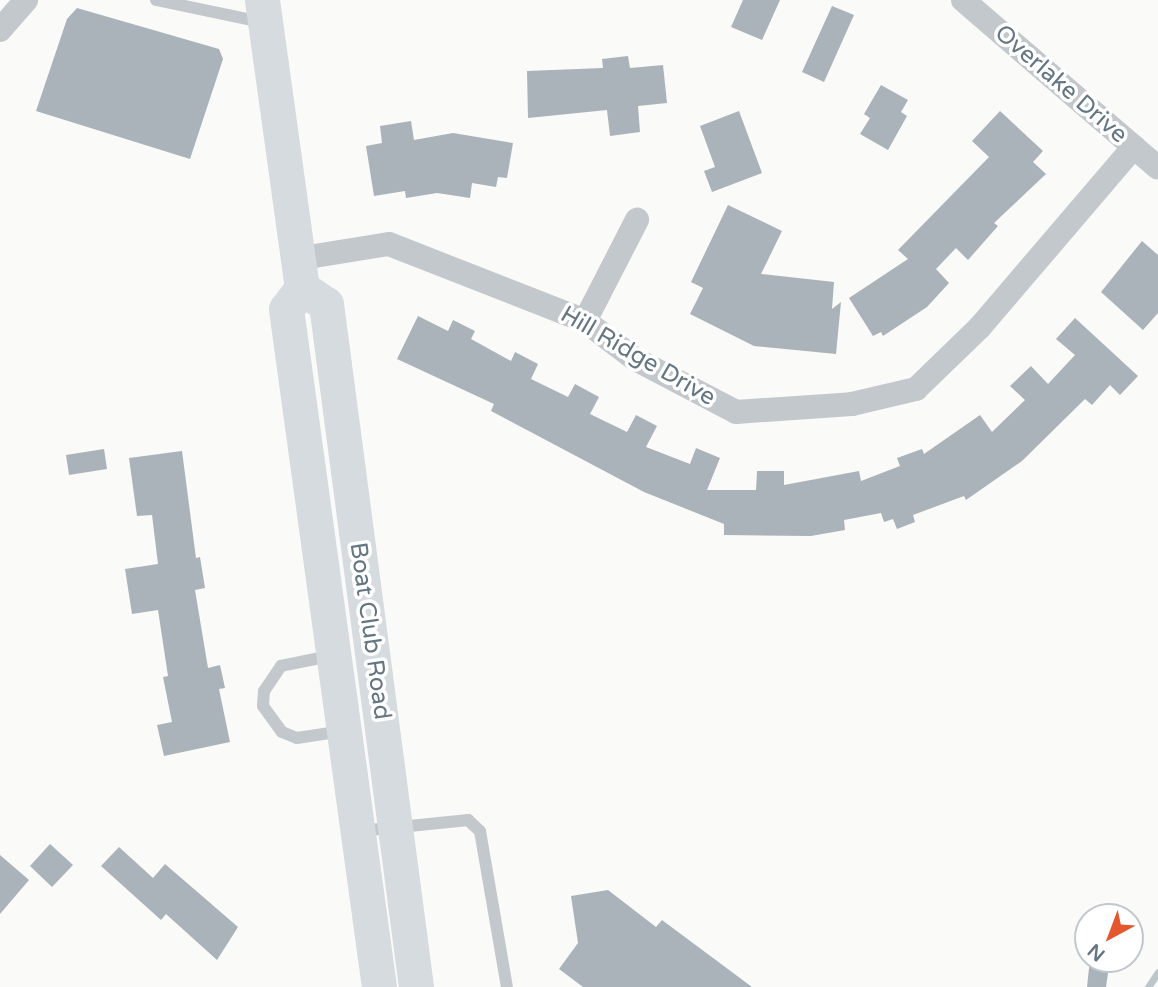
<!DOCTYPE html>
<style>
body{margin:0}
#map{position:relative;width:1158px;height:987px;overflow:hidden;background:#fafaf8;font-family:"Varela Round",sans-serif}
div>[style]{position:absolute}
.stream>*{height:7px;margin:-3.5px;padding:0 3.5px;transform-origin:3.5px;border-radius:3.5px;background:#bbc7cb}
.building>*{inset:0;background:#aab3b9}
.service>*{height:12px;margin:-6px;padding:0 6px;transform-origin:6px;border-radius:6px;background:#c3c8cc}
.minor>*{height:24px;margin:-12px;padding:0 12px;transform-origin:12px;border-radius:12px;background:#c3c8cc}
.secondary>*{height:35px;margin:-17.5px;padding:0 17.5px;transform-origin:17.5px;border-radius:17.5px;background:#d6dbdf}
span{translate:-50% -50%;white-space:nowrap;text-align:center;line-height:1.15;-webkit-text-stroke:7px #fff;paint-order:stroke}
.street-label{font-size:24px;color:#657683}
.north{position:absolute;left:1074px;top:903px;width:70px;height:70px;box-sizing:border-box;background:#fff;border:2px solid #c1c8cd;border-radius:50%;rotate:221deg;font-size:19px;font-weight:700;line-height:28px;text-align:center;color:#657683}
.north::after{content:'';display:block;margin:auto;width:24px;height:32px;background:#e4572e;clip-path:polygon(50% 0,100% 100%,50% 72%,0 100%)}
</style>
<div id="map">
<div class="stream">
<i style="left:1148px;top:987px;width:18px;rotate:-56deg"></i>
</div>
<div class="building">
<i style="clip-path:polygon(743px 0,780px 0,762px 40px,731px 27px)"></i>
<i style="clip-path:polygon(832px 6px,854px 15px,824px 82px,802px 72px)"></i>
<i style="clip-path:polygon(77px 8px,219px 49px,223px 59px,190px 159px,36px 111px,67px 19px)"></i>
<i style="clip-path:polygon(628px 56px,630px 68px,663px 65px,667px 103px,638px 106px,640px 132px,610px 136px,607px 110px,528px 118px,527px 71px,603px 68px,602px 59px)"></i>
<i style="clip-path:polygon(881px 85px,908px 100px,901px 112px,907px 116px,888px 150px,860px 134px,870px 118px,864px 114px)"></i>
<i style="clip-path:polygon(739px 111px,762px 173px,712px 192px,704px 171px,715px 167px,700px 126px)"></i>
<i style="clip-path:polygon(1000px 111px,1043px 151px,1033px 162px,1046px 174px,994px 223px,998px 226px,968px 260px,956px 248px,936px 269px,949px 283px,927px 307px,883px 336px,881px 332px,873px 336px,849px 298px,908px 259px,898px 250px,989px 157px,972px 141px)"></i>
<i style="clip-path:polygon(411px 121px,414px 140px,453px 133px,513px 143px,507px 178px,498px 177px,496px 187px,472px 183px,470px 198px,437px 193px,406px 198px,405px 191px,374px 196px,366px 146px,382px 143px,380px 126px)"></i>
<i style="clip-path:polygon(728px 205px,782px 231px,761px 274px,834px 282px,832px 309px,841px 302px,836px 354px,754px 346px,690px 314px,703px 288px,691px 282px)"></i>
<i style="clip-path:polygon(1142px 241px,1158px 255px,1158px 313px,1143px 330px,1101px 292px)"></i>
<i style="clip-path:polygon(418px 316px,448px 331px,453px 320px,475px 331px,471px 339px,511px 361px,515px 352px,538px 364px,531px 379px,568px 397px,575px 384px,599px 397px,590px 414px,627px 432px,636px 415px,657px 426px,646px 447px,690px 464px,696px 448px,720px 458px,707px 490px,756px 490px,757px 471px,784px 471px,784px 485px,859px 471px,861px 481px,900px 466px,897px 458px,922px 449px,924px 454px,980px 415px,992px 432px,1025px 400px,1010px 386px,1031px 366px,1048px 384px,1075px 355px,1056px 339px,1075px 318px,1138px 376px,1120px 395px,1110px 385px,1092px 405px,1085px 399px,1022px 461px,966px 500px,964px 496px,913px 515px,915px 522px,897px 529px,893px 519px,884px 522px,881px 513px,844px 520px,845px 530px,811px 536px,724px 535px,724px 524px,644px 492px,491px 411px,494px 404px,397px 359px)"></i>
<i style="clip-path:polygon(104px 449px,107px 469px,69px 475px,66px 455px)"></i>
<i style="clip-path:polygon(182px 451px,196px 558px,200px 557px,205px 588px,195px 590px,208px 668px,220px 665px,225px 688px,219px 689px,230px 742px,164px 756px,157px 725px,172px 722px,163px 677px,168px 676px,158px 610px,132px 614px,125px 569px,158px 564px,152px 515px,137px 516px,129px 458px)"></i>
<i style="clip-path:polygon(50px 844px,73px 865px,52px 887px,30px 866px)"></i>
<i style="clip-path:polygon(119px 847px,153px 878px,165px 864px,238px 927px,217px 960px,166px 914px,161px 920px,101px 866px)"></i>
<i style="clip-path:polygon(0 855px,29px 880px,0 914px)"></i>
<i style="clip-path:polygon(608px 890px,656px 927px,662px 920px,752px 987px,583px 987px,559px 969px,578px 943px,571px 896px)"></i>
<i style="clip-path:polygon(1090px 959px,1110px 959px,1106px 987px,1087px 987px)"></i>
</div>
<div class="service">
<i style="left:156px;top:0;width:107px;rotate:11.8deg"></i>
<i style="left:330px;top:656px;width:50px;rotate:168.5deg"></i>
<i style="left:281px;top:666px;width:30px;rotate:124deg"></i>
<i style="left:264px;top:691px;width:15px;rotate:94deg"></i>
<i style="left:263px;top:706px;width:32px;rotate:54deg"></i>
<i style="left:282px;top:732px;width:16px;rotate:22deg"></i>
<i style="left:297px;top:738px;width:47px;rotate:-8.7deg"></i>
<i style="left:360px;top:831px;width:109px;rotate:-5.8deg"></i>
<i style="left:468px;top:820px;width:16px;rotate:43deg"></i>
<i style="left:480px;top:831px;width:158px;rotate:80.2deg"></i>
</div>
<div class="minor">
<i style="left:963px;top:0;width:257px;rotate:40.7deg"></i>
<i style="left:0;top:30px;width:40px;rotate:-49deg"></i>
<i style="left:296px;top:259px;width:94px;rotate:-9.2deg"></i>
<i style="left:389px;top:244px;width:211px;rotate:21.4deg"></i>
<i style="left:585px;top:321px;width:63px;rotate:37.2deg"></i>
<i style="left:635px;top:359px;width:114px;rotate:27.7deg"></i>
<i style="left:736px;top:412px;width:116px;rotate:-3.9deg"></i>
<i style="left:852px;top:404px;width:66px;rotate:-13.2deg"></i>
<i style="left:916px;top:389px;width:89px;rotate:-44.1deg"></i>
<i style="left:980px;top:327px;width:237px;rotate:-49.5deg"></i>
<i style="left:585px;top:321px;width:114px;rotate:-62.8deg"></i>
</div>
<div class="secondary">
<i style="left:262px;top:0;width:291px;rotate:82.1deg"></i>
<i style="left:302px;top:288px;width:29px;rotate:34deg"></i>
<i style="left:326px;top:304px;width:689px;rotate:82.49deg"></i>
<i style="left:302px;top:288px;width:26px;rotate:127deg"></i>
<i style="left:286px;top:309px;width:684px;rotate:82.19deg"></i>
</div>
<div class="street-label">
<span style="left:1061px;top:84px;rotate:41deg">Overlake Drive</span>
<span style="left:638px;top:356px;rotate:30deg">Hill Ridge Drive</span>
<span style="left:370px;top:631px;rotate:82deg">Boat Club Road</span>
</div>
<div class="north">N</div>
</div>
